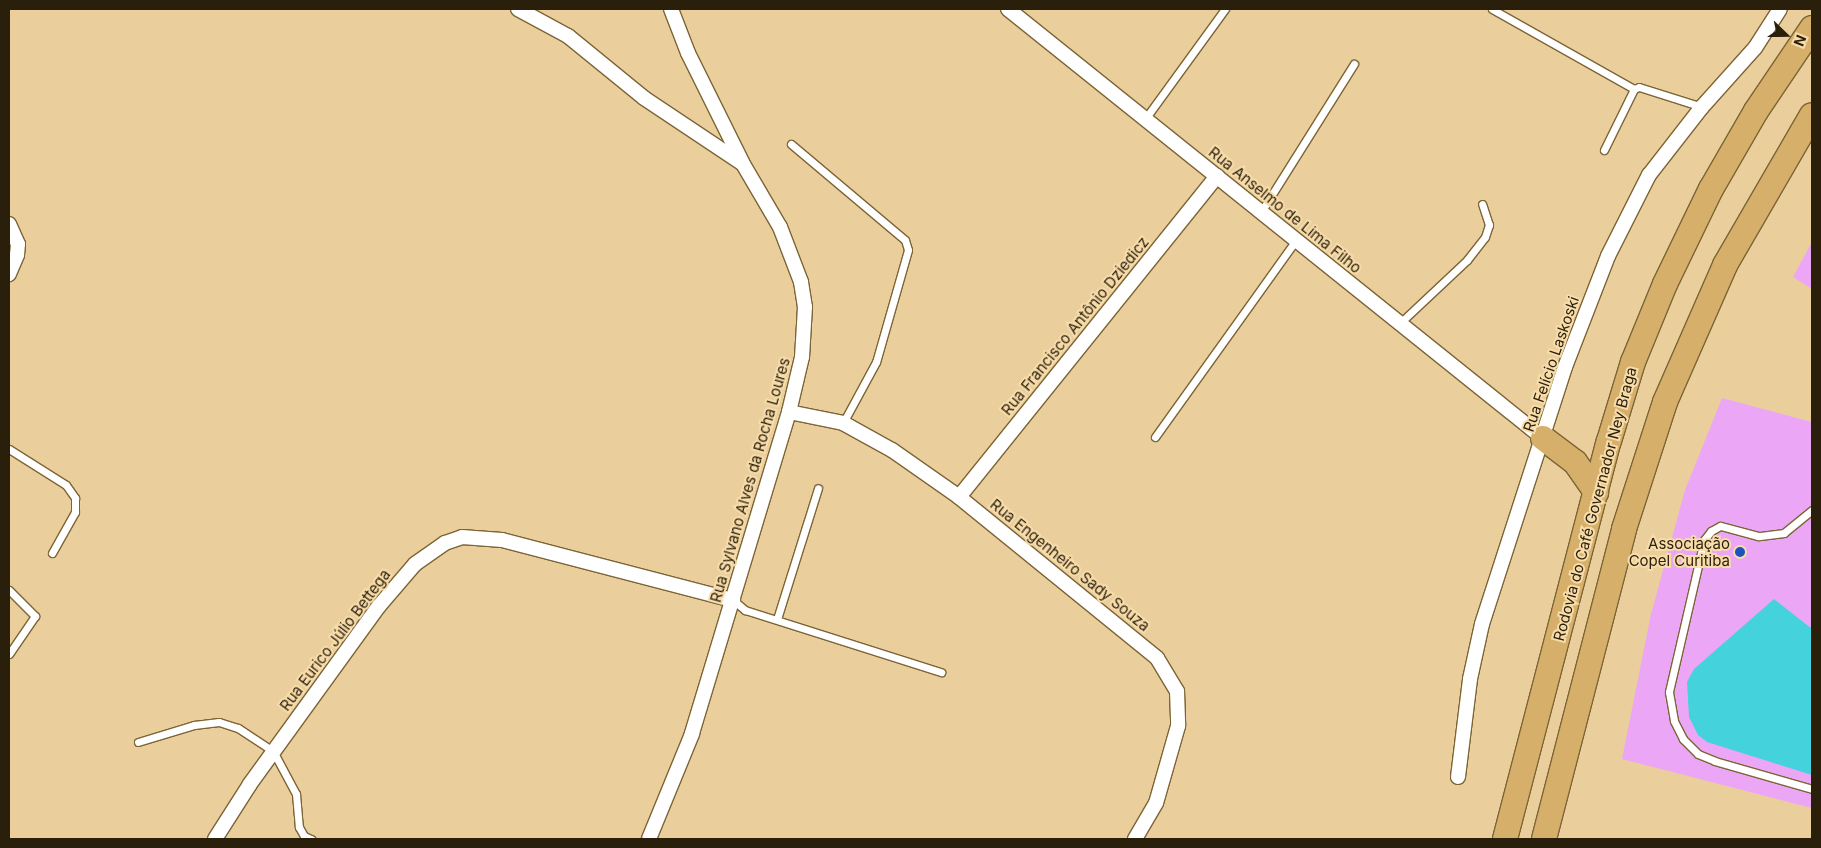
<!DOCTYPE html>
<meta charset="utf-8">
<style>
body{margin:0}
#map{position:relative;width:1821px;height:848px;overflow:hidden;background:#eacf9d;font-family:Inter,sans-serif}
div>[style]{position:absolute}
.green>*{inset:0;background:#eba6f5}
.water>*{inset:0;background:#44d2dc}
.roads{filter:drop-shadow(1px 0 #7c6435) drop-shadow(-1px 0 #7c6435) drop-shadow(0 1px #7c6435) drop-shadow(0 -1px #7c6435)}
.service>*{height:7px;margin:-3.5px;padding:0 3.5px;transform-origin:3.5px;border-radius:3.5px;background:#fff}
.minor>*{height:14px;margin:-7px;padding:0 7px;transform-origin:7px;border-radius:7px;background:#fff}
.motorway>*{height:24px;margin:-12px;padding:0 12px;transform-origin:12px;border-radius:12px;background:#d6b06a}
.dots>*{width:14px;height:14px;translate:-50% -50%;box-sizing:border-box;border:2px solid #f8dcaa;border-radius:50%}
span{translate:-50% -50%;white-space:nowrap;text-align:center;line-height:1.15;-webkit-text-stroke:4px #f8dcaa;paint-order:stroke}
.street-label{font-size:15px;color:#291f0b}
.poi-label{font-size:15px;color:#291f0b}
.right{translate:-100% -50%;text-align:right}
.frame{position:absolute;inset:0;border:10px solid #291f0b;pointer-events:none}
.north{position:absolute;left:1761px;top:10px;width:50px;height:50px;-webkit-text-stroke:4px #f8dcaa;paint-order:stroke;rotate:112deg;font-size:14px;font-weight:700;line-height:20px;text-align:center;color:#291f0b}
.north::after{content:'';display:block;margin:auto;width:18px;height:22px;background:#291f0b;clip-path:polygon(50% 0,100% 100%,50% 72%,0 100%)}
</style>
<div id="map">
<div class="green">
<i style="clip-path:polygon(1812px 242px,1812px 289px,1793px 277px)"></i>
<i style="clip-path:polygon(1722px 398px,1812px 422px,1812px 808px,1622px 759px,1651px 614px,1685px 490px)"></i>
</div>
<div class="water">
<i style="clip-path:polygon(1774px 599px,1812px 629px,1812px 775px,1707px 742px,1698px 735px,1689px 717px,1687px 682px,1694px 669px)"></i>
</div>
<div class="roads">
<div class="service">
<i style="left:1492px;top:9px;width:163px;rotate:29.4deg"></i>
<i style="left:1145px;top:119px;width:136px;rotate:-54deg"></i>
<i style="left:791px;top:144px;width:149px;rotate:40.1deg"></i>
<i style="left:905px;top:240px;width:10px;rotate:73deg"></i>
<i style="left:908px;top:250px;width:116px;rotate:105.9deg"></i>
<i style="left:876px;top:362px;width:69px;rotate:118.4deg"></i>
<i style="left:1604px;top:150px;width:68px;rotate:-63.8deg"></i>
<i style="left:1634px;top:89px;width:5px;rotate:-22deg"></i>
<i style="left:1639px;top:87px;width:66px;rotate:17.6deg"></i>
<i style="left:1261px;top:212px;width:175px;rotate:-57.9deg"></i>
<i style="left:1400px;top:323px;width:92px;rotate:-43.2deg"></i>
<i style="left:1467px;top:260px;width:29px;rotate:-52deg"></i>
<i style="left:1485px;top:237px;width:13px;rotate:-72deg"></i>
<i style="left:1489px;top:225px;width:22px;rotate:-108deg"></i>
<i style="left:1155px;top:437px;width:242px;rotate:-54.4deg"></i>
<i style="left:9px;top:449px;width:67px;rotate:32.3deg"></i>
<i style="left:66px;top:485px;width:16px;rotate:55deg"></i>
<i style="left:75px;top:498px;width:14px;rotate:90deg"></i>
<i style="left:75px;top:512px;width:47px;rotate:119.3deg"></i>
<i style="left:1812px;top:510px;width:36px;rotate:141deg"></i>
<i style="left:1784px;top:533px;width:26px;rotate:173deg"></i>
<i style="left:1758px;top:536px;width:39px;rotate:-165deg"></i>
<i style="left:1720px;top:526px;width:10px;rotate:151deg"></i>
<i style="left:1711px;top:531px;width:11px;rotate:128deg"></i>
<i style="left:1704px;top:540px;width:156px;rotate:103deg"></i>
<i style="left:1669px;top:692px;width:29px;rotate:80deg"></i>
<i style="left:1674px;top:721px;width:20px;rotate:63deg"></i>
<i style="left:1683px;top:739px;width:21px;rotate:45deg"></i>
<i style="left:1698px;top:754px;width:18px;rotate:22deg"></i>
<i style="left:1715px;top:761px;width:101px;rotate:16.1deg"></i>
<i style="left:9px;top:590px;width:37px;rotate:45deg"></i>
<i style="left:35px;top:616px;width:46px;rotate:124.4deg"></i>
<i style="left:733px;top:600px;width:16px;rotate:40deg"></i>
<i style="left:745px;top:610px;width:206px;rotate:17.6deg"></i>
<i style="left:777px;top:619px;width:137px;rotate:-72.6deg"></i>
<i style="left:138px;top:742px;width:59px;rotate:-16.9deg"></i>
<i style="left:194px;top:725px;width:25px;rotate:-7deg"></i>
<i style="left:219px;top:722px;width:20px;rotate:18deg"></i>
<i style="left:238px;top:728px;width:42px;rotate:33.3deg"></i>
<i style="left:273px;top:751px;width:49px;rotate:61.9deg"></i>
<i style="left:296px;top:794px;width:33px;rotate:85deg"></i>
<i style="left:299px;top:827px;width:10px;rotate:61deg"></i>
<i style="left:304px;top:836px;width:8px;rotate:23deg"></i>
</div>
<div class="minor">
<i style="left:518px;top:9px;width:57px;rotate:28.4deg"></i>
<i style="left:568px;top:36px;width:98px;rotate:39.2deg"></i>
<i style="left:644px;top:98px;width:119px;rotate:33.7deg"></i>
<i style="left:743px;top:164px;width:73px;rotate:59.6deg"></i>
<i style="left:780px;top:227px;width:59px;rotate:69.1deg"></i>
<i style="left:801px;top:282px;width:25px;rotate:81deg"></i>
<i style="left:805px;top:307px;width:50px;rotate:93.4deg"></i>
<i style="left:802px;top:357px;width:57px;rotate:103.3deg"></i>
<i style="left:789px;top:412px;width:336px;rotate:106.8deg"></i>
<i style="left:692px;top:734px;width:113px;rotate:112.3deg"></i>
<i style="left:671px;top:9px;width:47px;rotate:68.9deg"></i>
<i style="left:688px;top:53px;width:122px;rotate:63.6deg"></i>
<i style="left:1008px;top:9px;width:686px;rotate:38.73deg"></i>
<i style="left:9px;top:224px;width:22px;rotate:66deg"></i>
<i style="left:18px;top:244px;width:11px;rotate:95deg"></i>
<i style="left:17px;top:255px;width:21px;rotate:113deg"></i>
<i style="left:789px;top:412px;width:55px;rotate:11.5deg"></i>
<i style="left:843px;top:423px;width:56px;rotate:28.9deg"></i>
<i style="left:892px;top:450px;width:82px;rotate:35deg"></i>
<i style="left:959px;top:497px;width:255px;rotate:39.1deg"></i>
<i style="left:1157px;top:658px;width:39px;rotate:59deg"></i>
<i style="left:1177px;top:691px;width:35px;rotate:88deg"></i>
<i style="left:1178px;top:726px;width:80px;rotate:105.9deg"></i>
<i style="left:1156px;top:803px;width:42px;rotate:120.3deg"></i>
<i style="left:959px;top:497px;width:412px;rotate:-51.2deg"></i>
<i style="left:1458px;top:777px;width:99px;rotate:-83deg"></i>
<i style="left:1470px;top:679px;width:56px;rotate:-77.7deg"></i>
<i style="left:1482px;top:624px;width:270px;rotate:-72.1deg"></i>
<i style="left:1565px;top:367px;width:119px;rotate:-68.8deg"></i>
<i style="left:1608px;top:256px;width:91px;rotate:-63.2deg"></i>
<i style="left:1649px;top:175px;width:86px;rotate:-52.1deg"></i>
<i style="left:1702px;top:107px;width:79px;rotate:-48.1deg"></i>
<i style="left:1755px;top:48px;width:46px;rotate:-57.3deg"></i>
<i style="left:215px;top:839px;width:65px;rotate:-57.5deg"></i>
<i style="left:250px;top:784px;width:220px;rotate:-54.1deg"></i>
<i style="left:379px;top:606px;width:55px;rotate:-49.4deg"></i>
<i style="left:415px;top:564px;width:37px;rotate:-35deg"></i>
<i style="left:445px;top:543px;width:18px;rotate:-19deg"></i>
<i style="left:462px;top:537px;width:40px;rotate:4.3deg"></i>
<i style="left:502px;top:540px;width:239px;rotate:14.6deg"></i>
</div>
<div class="motorway">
<i style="left:1543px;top:438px;width:40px;rotate:37deg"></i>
<i style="left:1575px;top:462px;width:37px;rotate:55deg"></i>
<i style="left:1505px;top:839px;width:411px;rotate:-75.4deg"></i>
<i style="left:1609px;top:441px;width:83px;rotate:-73.1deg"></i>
<i style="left:1633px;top:362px;width:84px;rotate:-67.7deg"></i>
<i style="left:1665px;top:284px;width:106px;rotate:-64.2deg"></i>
<i style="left:1711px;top:189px;width:90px;rotate:-60deg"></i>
<i style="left:1756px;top:111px;width:100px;rotate:-56deg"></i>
<i style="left:1544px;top:839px;width:320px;rotate:-75.5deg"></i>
<i style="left:1624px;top:529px;width:133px;rotate:-72.1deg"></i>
<i style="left:1665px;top:402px;width:150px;rotate:-66.3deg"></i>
<i style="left:1725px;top:265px;width:173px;rotate:-59.9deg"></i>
</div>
</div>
<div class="dots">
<i style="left:1740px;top:552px;background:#1c52be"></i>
</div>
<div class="street-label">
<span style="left:1285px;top:210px;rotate:39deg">Rua Anselmo de Lima Filho</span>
<span style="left:1075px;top:326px;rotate:-51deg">Rua Francisco Antônio Dziedicz</span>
<span style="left:1551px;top:364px;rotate:-71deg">Rua Felício Laskoski</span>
<span style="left:750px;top:480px;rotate:-74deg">Rua Sylvano Alves da Rocha Loures</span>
<span style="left:1595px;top:504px;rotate:-75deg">Rodovia do Café Governador Ney Braga</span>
<span style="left:1070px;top:565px;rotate:39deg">Rua Engenheiro Sady Souza</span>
<span style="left:335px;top:640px;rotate:-53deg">Rua Eurico Júlio Bettega</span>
</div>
<div class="poi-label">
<span class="right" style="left:1730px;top:552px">Associação<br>Copel Curitiba</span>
</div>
<div class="frame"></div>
<div class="north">N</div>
</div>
